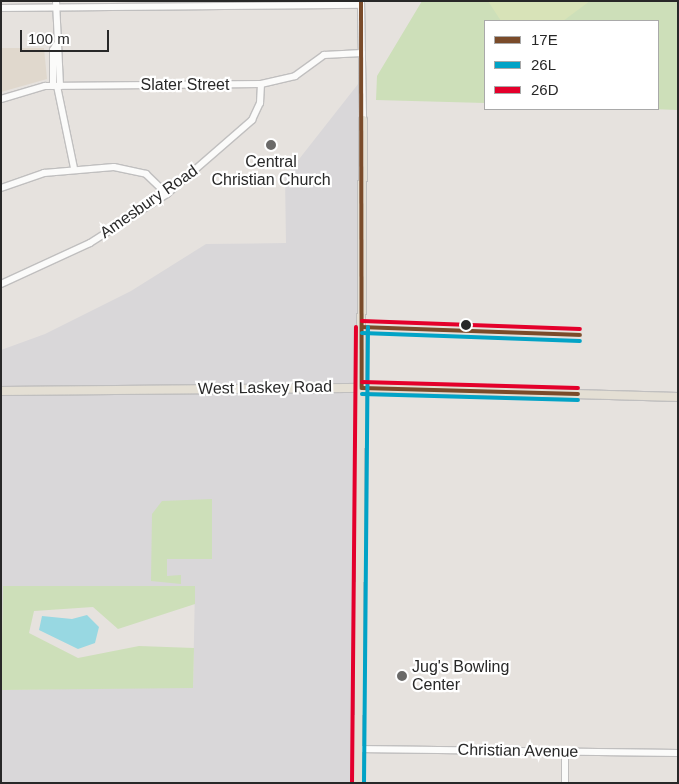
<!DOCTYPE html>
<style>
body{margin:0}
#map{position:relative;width:679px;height:784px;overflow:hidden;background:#e6e2de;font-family:Arial,sans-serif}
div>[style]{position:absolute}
.industrial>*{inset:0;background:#d9d7d9}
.education>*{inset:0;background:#e0d8cd}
.green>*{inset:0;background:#cddfb9}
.pitch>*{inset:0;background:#d8e3b8}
.water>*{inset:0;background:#98d8e2}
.roads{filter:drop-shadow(1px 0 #c0bfbf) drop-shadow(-1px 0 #c0bfbf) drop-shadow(0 1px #c0bfbf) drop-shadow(0 -1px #c0bfbf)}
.minor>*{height:6px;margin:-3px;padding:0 3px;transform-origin:3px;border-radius:3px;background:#fbfbfa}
.major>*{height:8px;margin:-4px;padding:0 4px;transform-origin:4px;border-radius:4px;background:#e4dfd4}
.bus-1>*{height:4px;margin:-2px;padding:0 2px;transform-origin:2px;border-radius:2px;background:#7a4b2a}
.bus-2>*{height:4px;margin:-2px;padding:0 2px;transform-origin:2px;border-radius:2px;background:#02a3c6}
.bus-3>*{height:4px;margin:-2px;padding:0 2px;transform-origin:2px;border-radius:2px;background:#e4002b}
.dots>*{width:14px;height:14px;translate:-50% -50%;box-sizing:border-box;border:2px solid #fff;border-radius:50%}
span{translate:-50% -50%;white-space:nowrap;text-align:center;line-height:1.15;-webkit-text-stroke:4.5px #fff;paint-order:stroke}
.street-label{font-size:16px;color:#282828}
.poi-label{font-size:16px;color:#282828}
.left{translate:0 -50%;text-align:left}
.frame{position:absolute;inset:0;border:2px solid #282828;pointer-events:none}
.legend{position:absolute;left:484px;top:20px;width:175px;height:90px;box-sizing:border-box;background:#fff;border:1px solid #a9a9a9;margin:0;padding:6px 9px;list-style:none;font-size:15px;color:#282828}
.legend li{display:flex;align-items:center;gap:10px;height:25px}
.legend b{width:25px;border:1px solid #a9a9a9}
.scale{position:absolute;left:20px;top:30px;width:89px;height:22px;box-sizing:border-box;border:2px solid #282828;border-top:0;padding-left:6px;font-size:15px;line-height:18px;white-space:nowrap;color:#282828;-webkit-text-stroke:4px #fff;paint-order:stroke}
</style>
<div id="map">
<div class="industrial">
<i style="clip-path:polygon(362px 79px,358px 783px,1px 783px,1px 690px,193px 687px,195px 587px,4px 586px,1px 644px,1px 350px,45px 334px,131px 291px,206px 244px,286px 243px,285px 177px)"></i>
</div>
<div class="education">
<i style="clip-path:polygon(1px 48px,44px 48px,47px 79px,1px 92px)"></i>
</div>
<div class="green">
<i style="clip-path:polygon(422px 1px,678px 1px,678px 110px,650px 109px,658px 109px,658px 21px,485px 21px,485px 103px,376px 100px,377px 76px)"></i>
<i style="clip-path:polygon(212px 499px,212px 559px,167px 559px,167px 576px,181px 575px,181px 584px,151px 581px,152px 514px,162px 501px)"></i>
<i style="clip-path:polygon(3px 586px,195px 586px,195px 604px,118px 629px,93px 607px,34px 611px,29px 633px,78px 658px,139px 646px,194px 648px,193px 688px,1px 690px)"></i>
</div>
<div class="pitch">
<i style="clip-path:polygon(488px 1px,590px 1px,563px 21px,501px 21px)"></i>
</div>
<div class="water">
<i style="clip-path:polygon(87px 615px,99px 627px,95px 643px,78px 649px,39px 630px,42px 616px,72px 619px)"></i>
</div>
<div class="roads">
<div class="minor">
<i style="left:56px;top:1px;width:85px;rotate:87.3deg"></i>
<i style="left:361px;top:2px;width:118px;rotate:89deg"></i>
<i style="left:1px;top:8px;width:360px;rotate:-0.5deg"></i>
<i style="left:53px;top:86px;width:36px;rotate:-90deg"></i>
<i style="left:53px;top:50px;width:6px;rotate:-59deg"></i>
<i style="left:57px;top:86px;width:84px;rotate:78.3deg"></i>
<i style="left:1px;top:99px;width:46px;rotate:-16.5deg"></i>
<i style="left:45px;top:86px;width:216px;rotate:-0.5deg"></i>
<i style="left:261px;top:84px;width:35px;rotate:-13deg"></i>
<i style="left:295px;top:76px;width:36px;rotate:-36deg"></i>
<i style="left:324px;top:55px;width:38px;rotate:-3deg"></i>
<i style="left:1px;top:188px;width:46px;rotate:-19.2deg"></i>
<i style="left:44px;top:173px;width:70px;rotate:-4.9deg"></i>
<i style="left:114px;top:167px;width:33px;rotate:12deg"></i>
<i style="left:146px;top:174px;width:29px;rotate:44deg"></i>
<i style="left:1px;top:284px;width:98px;rotate:-24.7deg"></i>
<i style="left:90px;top:243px;width:91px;rotate:-32.5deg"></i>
<i style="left:167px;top:194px;width:113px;rotate:-41deg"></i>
<i style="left:252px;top:120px;width:19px;rotate:-65deg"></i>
<i style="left:260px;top:103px;width:19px;rotate:-87deg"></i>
<i style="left:358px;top:749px;width:320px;rotate:0.7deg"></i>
<i style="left:565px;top:783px;width:31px;rotate:-90deg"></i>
</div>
<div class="major">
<i style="left:1px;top:391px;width:374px;rotate:-0.5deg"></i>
<i style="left:375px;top:388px;width:303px;rotate:1.7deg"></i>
<i style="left:358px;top:783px;width:663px;rotate:-89.57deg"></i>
</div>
</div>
<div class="bus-1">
<i style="left:361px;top:1px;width:387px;rotate:89.9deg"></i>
<i style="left:362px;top:327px;width:218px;rotate:2.1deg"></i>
<i style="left:362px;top:388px;width:216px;rotate:1.6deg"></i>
</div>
<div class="bus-2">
<i style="left:362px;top:333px;width:218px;rotate:2.1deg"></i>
<i style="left:362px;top:394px;width:216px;rotate:1.6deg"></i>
<i style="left:364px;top:783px;width:456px;rotate:-89.5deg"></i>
</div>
<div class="bus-3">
<i style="left:362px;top:321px;width:218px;rotate:2.1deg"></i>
<i style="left:362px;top:382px;width:216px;rotate:1.6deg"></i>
<i style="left:352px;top:783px;width:456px;rotate:-89.5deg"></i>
</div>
<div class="dots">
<i style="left:271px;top:145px;background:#6a6968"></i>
<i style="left:466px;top:325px;background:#282828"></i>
<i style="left:402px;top:676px;background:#6a6968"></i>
</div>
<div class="street-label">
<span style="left:185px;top:85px">Slater Street</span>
<span style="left:149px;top:202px;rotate:-35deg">Amesbury Road</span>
<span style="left:265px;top:388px;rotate:-1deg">West Laskey Road</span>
<span style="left:518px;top:751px;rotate:1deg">Christian Avenue</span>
</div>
<div class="poi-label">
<span style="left:271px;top:171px">Central<br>Christian Church</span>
<span class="left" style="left:412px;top:676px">Jug's Bowling<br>Center</span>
</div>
<div class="frame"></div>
<ul class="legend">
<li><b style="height:6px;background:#7a4b2a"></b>17E</li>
<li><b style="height:6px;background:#02a3c6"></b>26L</li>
<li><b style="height:6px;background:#e4002b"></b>26D</li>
</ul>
<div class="scale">100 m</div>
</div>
